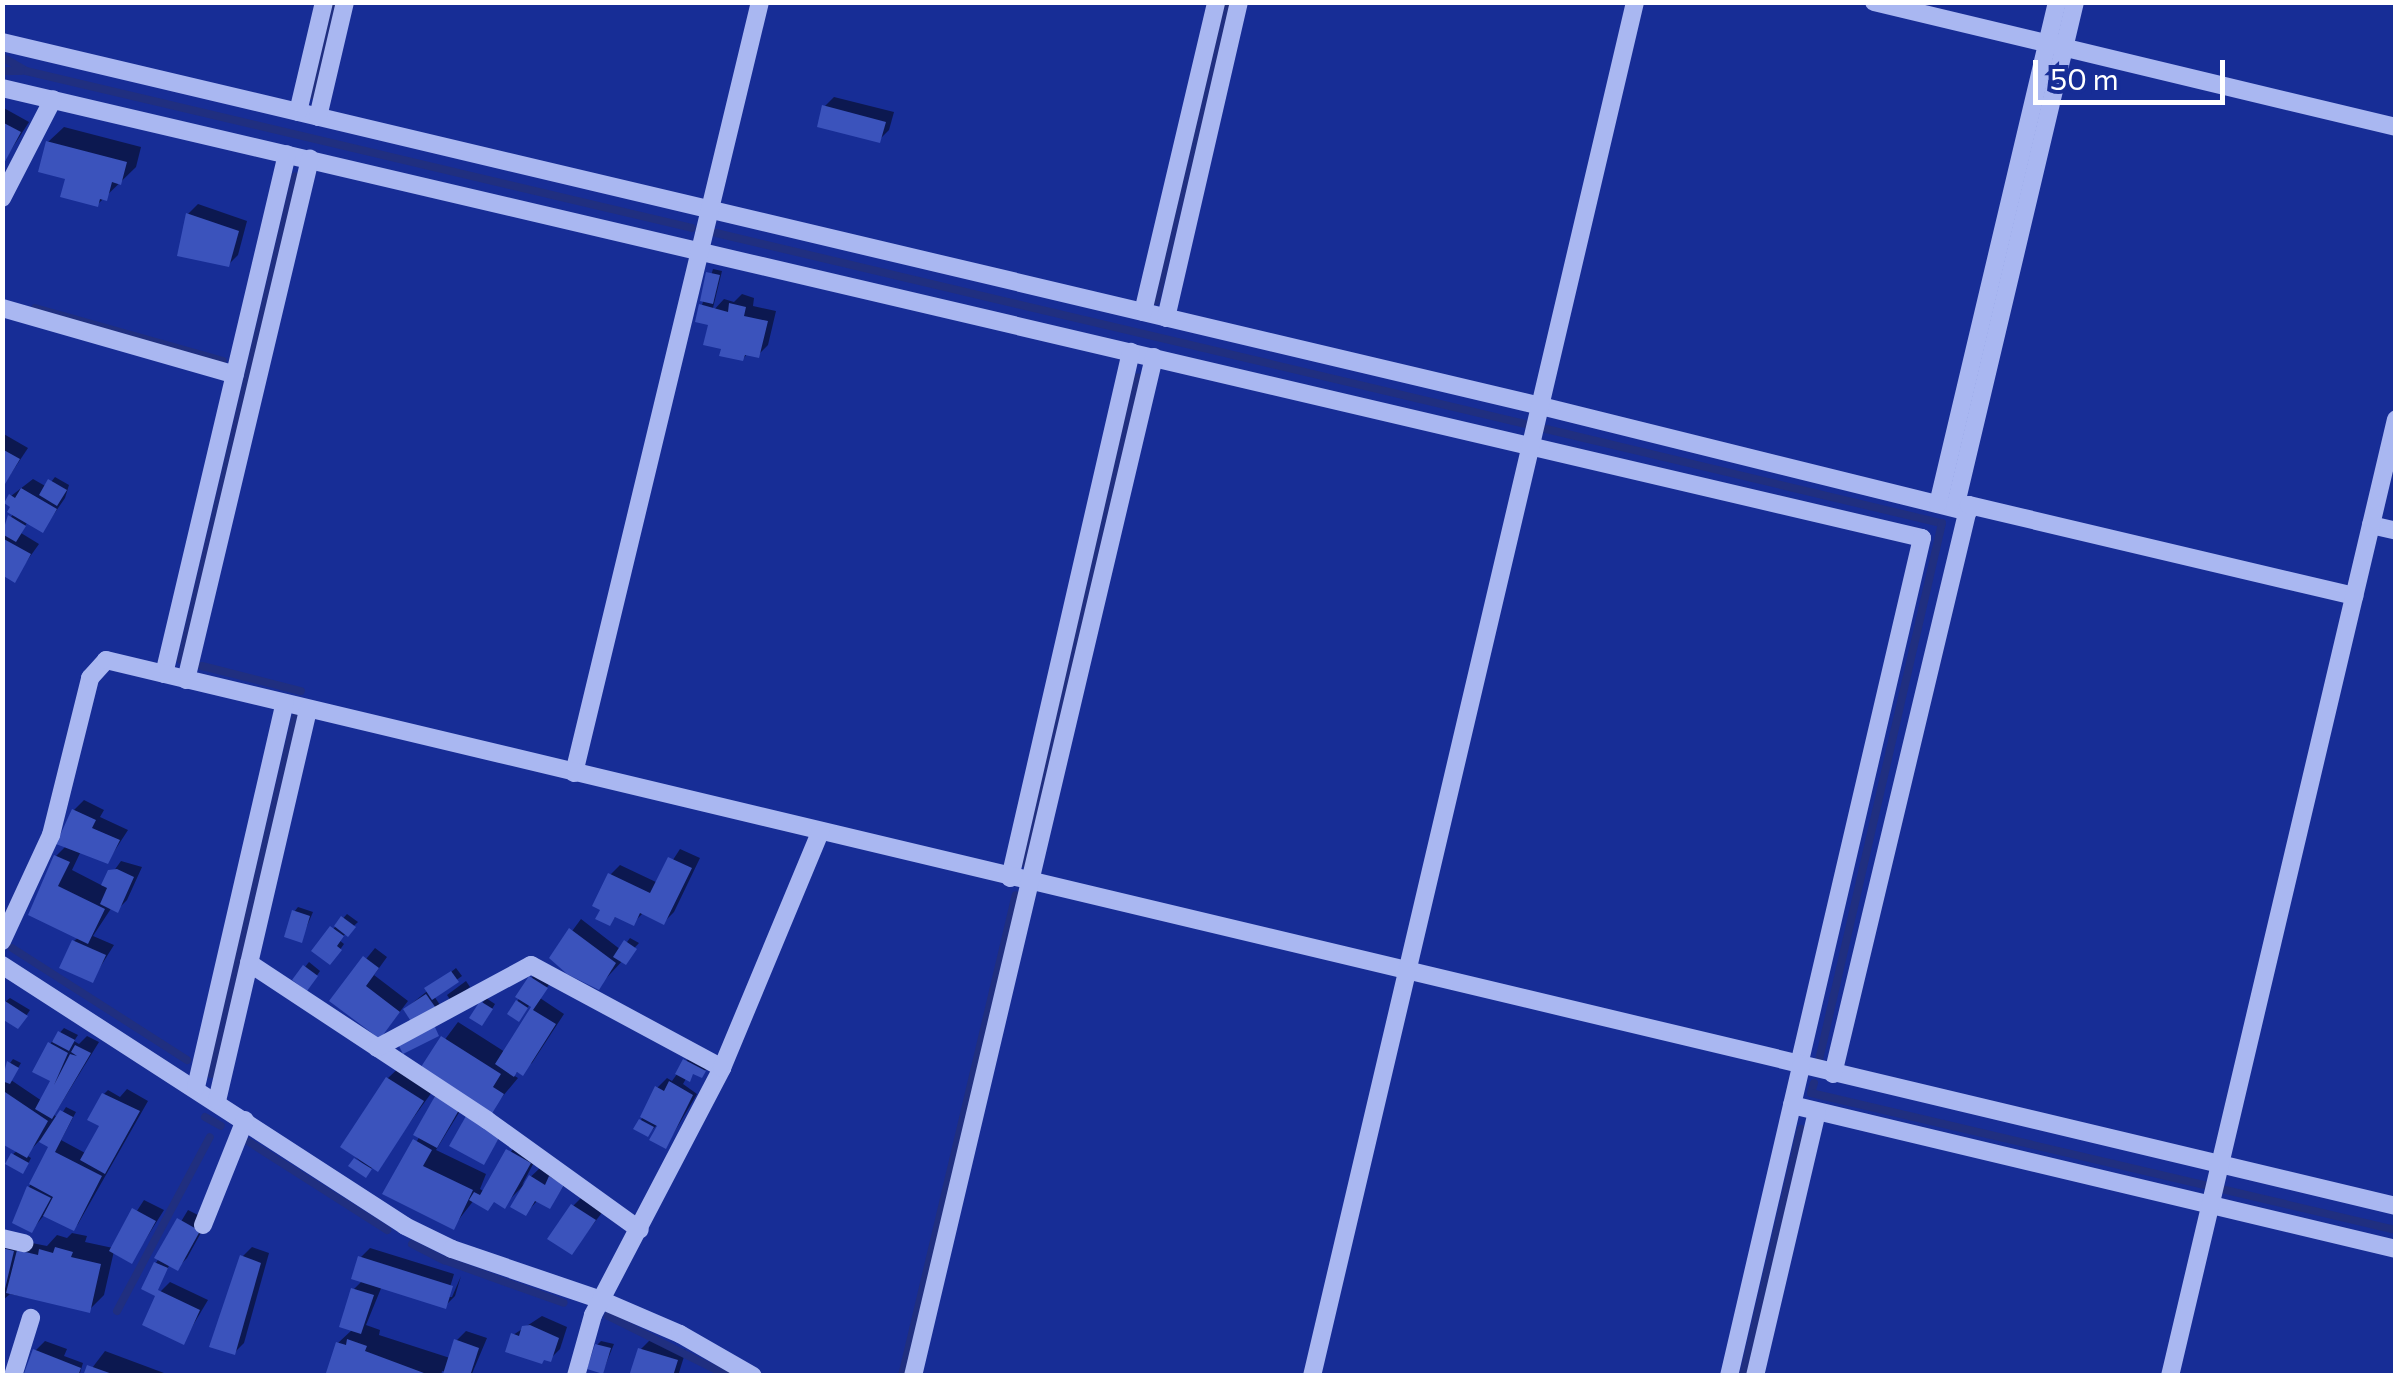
<!DOCTYPE html>
<style>
body{margin:0}
#map{position:relative;width:2398px;height:1378px;overflow:hidden;background:#172d96;font-family:Commissioner,sans-serif}
div>[style]{position:absolute}
.shadow>*{inset:0;background:#0007}
.stream>*{height:8px;margin:-4px;padding:0 4px;transform-origin:4px;border-radius:4px;background:#202f80}
.building>*{inset:0;background:#3b53bc}
.minor>*{height:18px;margin:-9px;padding:0 9px;transform-origin:9px;border-radius:9px;background:#a9b7f1}
span{translate:-50% -50%;white-space:nowrap;text-align:center;line-height:1.15;-webkit-text-stroke:10px #172d96;paint-order:stroke}
.frame{position:absolute;inset:0;border:5px solid #fff;pointer-events:none}
.scale{position:absolute;left:2033px;top:60px;width:192px;height:45px;box-sizing:border-box;border:5px solid #fff;border-top:0;padding-left:12px;font-size:30px;line-height:35px;white-space:nowrap;color:#fff;-webkit-text-stroke:8px #172d96;paint-order:stroke}
</style>
<div id="map">
<div class="shadow">
<i style="clip-path:polygon(834px 97px,894px 112px,889px 130px,879px 140px,824px 107px)"></i>
<i style="clip-path:polygon(2px 107px,29px 122px,2px 164px)"></i>
<i style="clip-path:polygon(64px 127px,141px 147px,136px 167px,97px 205px,48px 142px)"></i>
<i style="clip-path:polygon(198px 204px,247px 221px,238px 255px,228px 265px,188px 214px)"></i>
<i style="clip-path:polygon(713px 269px,722px 271px,712px 312px,724px 299px,734px 302px,742px 294px,754px 298px,753px 306px,776px 311px,768px 345px,758px 355px,748px 353px,743px 359px,724px 347px,713px 315px,702px 305px)"></i>
<i style="clip-path:polygon(2px 433px,28px 448px,2px 487px)"></i>
<i style="clip-path:polygon(55px 477px,69px 485px,65px 498px,43px 530px,28px 521px,21px 533px,39px 544px,14px 579px,2px 573px,2px 529px,14px 513px,11px 496px,33px 479px,47px 487px)"></i>
<i style="clip-path:polygon(84px 800px,104px 810px,100px 817px,128px 830px,108px 861px,81px 851px,72px 870px,103px 886px,121px 861px,142px 867px,127px 900px,117px 910px,112px 907px,93px 936px,114px 945px,92px 980px,74px 941px,79px 937px,31px 914px,56px 856px,67px 845px,74px 810px)"></i>
<i style="clip-path:polygon(680px 849px,700px 858px,674px 912px,664px 922px,644px 912px,633px 923px,617px 915px,610px 923px,610px 875px,620px 865px,658px 883px)"></i>
<i style="clip-path:polygon(298px 907px,313px 912px,301px 940px,294px 912px)"></i>
<i style="clip-path:polygon(347px 914px,358px 922px,339px 940px,344px 944px,334px 958px,314px 950px)"></i>
<i style="clip-path:polygon(581px 919px,621px 950px,630px 938px,639px 943px,598px 987px,553px 957px)"></i>
<i style="clip-path:polygon(375px 948px,387px 957px,374px 975px,408px 1001px,389px 1026px,332px 1001px)"></i>
<i style="clip-path:polygon(309px 962px,320px 971px,311px 984px,305px 967px)"></i>
<i style="clip-path:polygon(456px 968px,462px 976px,434px 996px,440px 1005px,414px 1023px,405px 1009px)"></i>
<i style="clip-path:polygon(535px 973px,550px 983px,540px 998px,564px 1014px,532px 1063px,513px 1075px,518px 1078px,488px 1114px,508px 1125px,483px 1162px,468px 1118px,468px 1098px,436px 1150px,486px 1174px,480px 1189px,485px 1192px,518px 1141px,539px 1153px,522px 1185px,541px 1167px,572px 1174px,550px 1206px,538px 1200px,526px 1213px,522px 1187px,504px 1205px,494px 1200px,474px 1200px,453px 1227px,385px 1193px,420px 1136px,440px 1081px,377px 1168px,373px 1166px,370px 1171px,344px 1146px,388px 1078px,404px 1063px,420px 1073px,458px 1022px,505px 1052px,532px 1010px,530px 1004px,523px 1015px,510px 1013px)"></i>
<i style="clip-path:polygon(466px 981px,470px 987px,451px 1001px,447px 995px)"></i>
<i style="clip-path:polygon(10px 998px,30px 1010px,22px 1022px,5px 1002px)"></i>
<i style="clip-path:polygon(486px 998px,495px 1004px,486px 1019px,473px 1017px)"></i>
<i style="clip-path:polygon(64px 1028px,78px 1035px,74px 1041px,79px 1044px,87px 1036px,99px 1042px,54px 1115px,59px 1118px,66px 1107px,76px 1112px,61px 1140px,87px 1154px,108px 1116px,104px 1094px,108px 1090px,120px 1097px,127px 1089px,148px 1101px,78px 1224px,74px 1228px,45px 1214px,32px 1230px,29px 1187px,53px 1146px,40px 1140px,26px 1155px,31px 1158px,27px 1166px,13px 1154px,18px 1150px,2px 1141px,2px 1074px,13px 1059px,21px 1063px,11px 1080px,42px 1101px,51px 1084px,50px 1044px)"></i>
<i style="clip-path:polygon(690px 1056px,708px 1066px,702px 1075px,695px 1072px,687px 1077px,683px 1084px,697px 1094px,666px 1146px,661px 1121px,648px 1134px,641px 1120px,657px 1088px,667px 1078px,672px 1081px)"></i>
<i style="clip-path:polygon(583px 1196px,604px 1210px,572px 1252px,573px 1206px)"></i>
<i style="clip-path:polygon(144px 1200px,164px 1210px,132px 1261px,114px 1251px,104px 1295px,89px 1310px,10px 1294px,2px 1301px,2px 1237px,47px 1246px,57px 1235px,67px 1238px,72px 1233px,87px 1236px,85px 1242px,113px 1248px)"></i>
<i style="clip-path:polygon(188px 1210px,208px 1220px,187px 1258px,177px 1268px,170px 1264px,154px 1293px,156px 1263px)"></i>
<i style="clip-path:polygon(252px 1247px,269px 1253px,244px 1343px,234px 1353px,242px 1257px)"></i>
<i style="clip-path:polygon(370px 1248px,454px 1274px,447px 1297px,452px 1297px,461px 1276px,455px 1296px,445px 1306px,382px 1286px,366px 1325px,380px 1330px,379px 1335px,450px 1358px,456px 1341px,466px 1331px,487px 1338px,471px 1376px,442px 1371px,441px 1376px,328px 1376px,338px 1343px,353px 1329px,354px 1289px,363px 1280px,360px 1258px)"></i>
<i style="clip-path:polygon(170px 1282px,208px 1300px,183px 1342px,160px 1292px)"></i>
<i style="clip-path:polygon(542px 1316px,567px 1327px,560px 1349px,550px 1359px,513px 1335px)"></i>
<i style="clip-path:polygon(651px 1339px,686px 1350px,678px 1376px,632px 1376px,641px 1349px)"></i>
<i style="clip-path:polygon(45px 1341px,67px 1349px,64px 1356px,83px 1363px,79px 1376px,26px 1375px,35px 1351px)"></i>
<i style="clip-path:polygon(601px 1341px,614px 1344px,603px 1371px,597px 1345px)"></i>
<i style="clip-path:polygon(105px 1351px,164px 1373px,163px 1376px,86px 1376px)"></i>
</div>
<div class="stream">
<i style="left:2px;top:57px;width:28px;rotate:30deg"></i>
<i style="left:26px;top:71px;width:684px;rotate:13.26deg"></i>
<i style="left:2px;top:71px;width:19px"></i>
<i style="left:312px;top:95px;width:96px;rotate:-76.1deg"></i>
<i style="left:716px;top:233px;width:831px;rotate:13.28deg"></i>
<i style="left:1156px;top:301px;width:307px;rotate:-76.6deg"></i>
<i style="left:35px;top:308px;width:195px;rotate:15.7deg"></i>
<i style="left:1546px;top:429px;width:407px;rotate:13.4deg"></i>
<i style="left:1942px;top:523px;width:551px;rotate:102.9deg"></i>
<i style="left:181px;top:660px;width:497px;rotate:-76.7deg"></i>
<i style="left:202px;top:666px;width:102px;rotate:14.2deg"></i>
<i style="left:1023px;top:863px;width:499px;rotate:-76.7deg"></i>
<i style="left:12px;top:948px;width:208px;rotate:32.6deg"></i>
<i style="left:211px;top:1074px;width:366px;rotate:-76.7deg"></i>
<i style="left:1814px;top:1083px;width:10px;rotate:107deg"></i>
<i style="left:1811px;top:1093px;width:601px;rotate:13.18deg"></i>
<i style="left:205px;top:1117px;width:18px;rotate:29deg"></i>
<i style="left:249px;top:1142px;width:164px;rotate:32.5deg"></i>
<i style="left:412px;top:1244px;width:36px;rotate:27deg"></i>
<i style="left:444px;top:1260px;width:127px;rotate:19.7deg"></i>
<i style="left:117px;top:1311px;width:197px;rotate:-61.9deg"></i>
<i style="left:608px;top:1316px;width:135px;rotate:26.4deg"></i>
<i style="left:902px;top:1376px;width:494px;rotate:-76.7deg"></i>
<i style="left:1743px;top:1376px;width:254px;rotate:-76.8deg"></i>
</div>
<div class="building">
<i style="clip-path:polygon(822px 105px,886px 122px,880px 143px,817px 127px)"></i>
<i style="clip-path:polygon(2px 122px,21px 132px,2px 167px)"></i>
<i style="clip-path:polygon(46px 141px,127px 162px,121px 185px,112px 182px,107px 201px,100px 199px,98px 207px,60px 197px,65px 179px,38px 172px)"></i>
<i style="clip-path:polygon(186px 213px,239px 231px,229px 267px,177px 256px)"></i>
<i style="clip-path:polygon(706px 272px,720px 275px,713px 304px,700px 301px)"></i>
<i style="clip-path:polygon(729px 303px,746px 307px,744px 316px,768px 321px,759px 358px,745px 355px,743px 361px,719px 356px,721px 349px,703px 345px,708px 325px,695px 322px,699px 304px,728px 312px)"></i>
<i style="clip-path:polygon(2px 449px,20px 459px,2px 489px)"></i>
<i style="clip-path:polygon(48px 479px,67px 490px,57px 506px,39px 495px)"></i>
<i style="clip-path:polygon(21px 488px,57px 509px,43px 533px,7px 512px,10px 507px,4px 503px,9px 494px,15px 498px)"></i>
<i style="clip-path:polygon(8px 515px,26px 526px,16px 542px,2px 534px)"></i>
<i style="clip-path:polygon(2px 538px,31px 554px,15px 583px,2px 575px)"></i>
<i style="clip-path:polygon(72px 809px,96px 820px,92px 828px,120px 840px,108px 864px,56px 844px)"></i>
<i style="clip-path:polygon(54px 855px,70px 862px,58px 886px,105px 909px,88px 944px,28px 915px)"></i>
<i style="clip-path:polygon(668px 857px,692px 868px,664px 925px,640px 913px,634px 926px,615px 917px,610px 926px,595px 919px,600px 910px,592px 906px,608px 873px,650px 893px)"></i>
<i style="clip-path:polygon(117px 869px,134px 877px,118px 913px,100px 904px,107px 888px,101px 885px,108px 870px)"></i>
<i style="clip-path:polygon(292px 910px,310px 916px,302px 943px,284px 937px)"></i>
<i style="clip-path:polygon(341px 916px,356px 927px,348px 937px,334px 926px)"></i>
<i style="clip-path:polygon(330px 926px,344px 936px,337px 946px,342px 950px,330px 965px,311px 951px)"></i>
<i style="clip-path:polygon(569px 928px,616px 963px,599px 990px,567px 974px,549px 958px)"></i>
<i style="clip-path:polygon(72px 940px,106px 955px,93px 983px,59px 968px)"></i>
<i style="clip-path:polygon(624px 940px,637px 949px,626px 965px,613px 957px)"></i>
<i style="clip-path:polygon(363px 956px,379px 968px,366px 986px,400px 1012px,380px 1039px,329px 1001px)"></i>
<i style="clip-path:polygon(303px 965px,318px 976px,307px 991px,292px 980px)"></i>
<i style="clip-path:polygon(451px 971px,459px 982px,432px 1000px,424px 988px)"></i>
<i style="clip-path:polygon(529px 976px,548px 988px,533px 1010px,556px 1024px,523px 1076px,517px 1072px,514px 1077px,495px 1064px,531px 1007px,515px 997px)"></i>
<i style="clip-path:polygon(426px 994px,438px 1011px,414px 1026px,403px 1009px)"></i>
<i style="clip-path:polygon(2px 999px,28px 1016px,18px 1029px,2px 1019px)"></i>
<i style="clip-path:polygon(516px 1000px,528px 1008px,519px 1022px,507px 1014px)"></i>
<i style="clip-path:polygon(480px 1001px,493px 1009px,482px 1026px,469px 1018px)"></i>
<i style="clip-path:polygon(434px 1025px,439px 1036px,403px 1054px,398px 1044px)"></i>
<i style="clip-path:polygon(58px 1031px,75px 1040px,69px 1051px,52px 1042px)"></i>
<i style="clip-path:polygon(441px 1036px,501px 1074px,493px 1087px,504px 1094px,491px 1115px,419px 1070px)"></i>
<i style="clip-path:polygon(48px 1042px,68px 1053px,54px 1085px,70px 1054px,77px 1056px,71px 1052px,75px 1045px,91px 1053px,52px 1119px,35px 1109px,50px 1081px,32px 1072px)"></i>
<i style="clip-path:polygon(683px 1059px,706px 1071px,702px 1078px,693px 1074px,690px 1082px,675px 1074px)"></i>
<i style="clip-path:polygon(7px 1061px,19px 1068px,10px 1084px,2px 1081px)"></i>
<i style="clip-path:polygon(386px 1077px,424px 1101px,378px 1172px,340px 1147px)"></i>
<i style="clip-path:polygon(669px 1081px,693px 1095px,666px 1149px,649px 1140px,657px 1126px,640px 1117px,655px 1086px,664px 1091px)"></i>
<i style="clip-path:polygon(2px 1090px,48px 1121px,27px 1158px,2px 1144px)"></i>
<i style="clip-path:polygon(102px 1093px,140px 1111px,105px 1174px,80px 1160px,99px 1126px,87px 1120px)"></i>
<i style="clip-path:polygon(435px 1096px,459px 1110px,437px 1148px,413px 1135px)"></i>
<i style="clip-path:polygon(60px 1110px,73px 1117px,55px 1152px,102px 1176px,74px 1231px,43px 1216px,53px 1197px,29px 1184px,48px 1147px,39px 1142px)"></i>
<i style="clip-path:polygon(466px 1116px,500px 1136px,484px 1165px,449px 1146px)"></i>
<i style="clip-path:polygon(639px 1119px,654px 1127px,648px 1137px,633px 1129px)"></i>
<i style="clip-path:polygon(413px 1139px,432px 1150px,423px 1166px,473px 1190px,454px 1230px,382px 1194px)"></i>
<i style="clip-path:polygon(506px 1149px,531px 1163px,505px 1209px,494px 1202px,488px 1211px,469px 1200px,474px 1192px,480px 1195px)"></i>
<i style="clip-path:polygon(11px 1153px,29px 1163px,23px 1174px,5px 1164px)"></i>
<i style="clip-path:polygon(354px 1158px,372px 1169px,366px 1178px,348px 1166px)"></i>
<i style="clip-path:polygon(529px 1175px,545px 1185px,549px 1176px,564px 1185px,550px 1209px,535px 1201px,526px 1216px,510px 1207px)"></i>
<i style="clip-path:polygon(27px 1186px,51px 1198px,32px 1233px,12px 1223px)"></i>
<i style="clip-path:polygon(571px 1204px,596px 1220px,572px 1255px,547px 1239px)"></i>
<i style="clip-path:polygon(132px 1208px,156px 1221px,132px 1264px,109px 1251px)"></i>
<i style="clip-path:polygon(177px 1218px,200px 1231px,178px 1271px,154px 1258px)"></i>
<i style="clip-path:polygon(55px 1247px,73px 1252px,71px 1257px,101px 1264px,90px 1313px,6px 1293px,17px 1250px,38px 1255px,39px 1249px,53px 1253px)"></i>
<i style="clip-path:polygon(2px 1248px,14px 1251px,4px 1293px,2px 1293px)"></i>
<i style="clip-path:polygon(240px 1255px,261px 1263px,235px 1355px,209px 1347px)"></i>
<i style="clip-path:polygon(358px 1256px,453px 1286px,446px 1309px,351px 1279px)"></i>
<i style="clip-path:polygon(154px 1262px,168px 1268px,158px 1290px,200px 1310px,184px 1345px,142px 1325px,155px 1296px,141px 1289px)"></i>
<i style="clip-path:polygon(351px 1288px,374px 1295px,361px 1334px,339px 1327px)"></i>
<i style="clip-path:polygon(530px 1325px,559px 1338px,551px 1362px,544px 1360px,542px 1364px,505px 1352px,511px 1333px,519px 1336px,522px 1326px)"></i>
<i style="clip-path:polygon(347px 1339px,367px 1346px,365px 1351px,432px 1376px,325px 1376px,336px 1342px,346px 1345px)"></i>
<i style="clip-path:polygon(454px 1339px,479px 1348px,470px 1376px,443px 1374px)"></i>
<i style="clip-path:polygon(595px 1344px,611px 1348px,603px 1374px,587px 1369px)"></i>
<i style="clip-path:polygon(638px 1348px,678px 1360px,673px 1376px,629px 1376px)"></i>
<i style="clip-path:polygon(33px 1349px,81px 1368px,78px 1376px,23px 1376px)"></i>
<i style="clip-path:polygon(87px 1365px,115px 1375px,114px 1376px,83px 1376px)"></i>
</div>
<div class="minor">
<i style="left:1874px;top:2px;width:537px;rotate:13.47deg"></i>
<i style="left:2px;top:42px;width:1581px;rotate:13.31deg"></i>
<i style="left:1541px;top:406px;width:440px;rotate:13.9deg"></i>
<i style="left:2px;top:88px;width:1972px;rotate:13.19deg"></i>
<i style="left:1922px;top:538px;width:541px;rotate:103.14deg"></i>
<i style="left:298px;top:112px;width:113px;rotate:-76.7deg"></i>
<i style="left:318px;top:117px;width:118px;rotate:-76.8deg"></i>
<i style="left:2px;top:198px;width:111px;rotate:-62.7deg"></i>
<i style="left:2px;top:308px;width:242px;rotate:16deg"></i>
<i style="left:1143px;top:312px;width:318px;rotate:-76.7deg"></i>
<i style="left:1166px;top:318px;width:324px;rotate:-77deg"></i>
<i style="left:1938px;top:504px;width:516px;rotate:-76.66deg"></i>
<i style="left:1955px;top:508px;width:520px;rotate:-76.66deg"></i>
<i style="left:2371px;top:525px;width:26px;rotate:13deg"></i>
<i style="left:164px;top:674px;width:534px;rotate:-76.69deg"></i>
<i style="left:186px;top:680px;width:536px;rotate:-76.61deg"></i>
<i style="left:574px;top:773px;width:793px;rotate:-76.44deg"></i>
<i style="left:1010px;top:878px;width:540px;rotate:-77.05deg"></i>
<i style="left:2px;top:941px;width:117px;rotate:-65.2deg"></i>
<i style="left:51px;top:835px;width:162px;rotate:-76deg"></i>
<i style="left:90px;top:678px;width:24px;rotate:-48deg"></i>
<i style="left:106px;top:660px;width:2354px;rotate:13.41deg"></i>
<i style="left:249px;top:963px;width:285px;rotate:33.4deg"></i>
<i style="left:487px;top:1120px;width:188px;rotate:35.7deg"></i>
<i style="left:2px;top:965px;width:480px;rotate:32.9deg"></i>
<i style="left:405px;top:1226px;width:52px;rotate:26.1deg"></i>
<i style="left:452px;top:1249px;width:157px;rotate:18.9deg"></i>
<i style="left:601px;top:1300px;width:86px;rotate:23.3deg"></i>
<i style="left:680px;top:1334px;width:84px;rotate:29.9deg"></i>
<i style="left:377px;top:1048px;width:175px;rotate:-28.3deg"></i>
<i style="left:531px;top:965px;width:217px;rotate:28.3deg"></i>
<i style="left:1833px;top:1074px;width:585px;rotate:-76.56deg"></i>
<i style="left:1969px;top:505px;width:396px;rotate:13.3deg"></i>
<i style="left:196px;top:1087px;width:394px;rotate:-77deg"></i>
<i style="left:217px;top:1101px;width:402px;rotate:-76.9deg"></i>
<i style="left:1792px;top:1105px;width:621px;rotate:13.41deg"></i>
<i style="left:203px;top:1225px;width:113px;rotate:-68.2deg"></i>
<i style="left:2px;top:1238px;width:23px;rotate:13deg"></i>
<i style="left:13px;top:1376px;width:61px;rotate:-72.8deg"></i>
<i style="left:576px;top:1376px;width:63px;rotate:-74.4deg"></i>
<i style="left:593px;top:1315px;width:279px;rotate:-62.4deg"></i>
<i style="left:722px;top:1068px;width:256px;rotate:-67.4deg"></i>
<i style="left:913px;top:1376px;width:1047px;rotate:-76.69deg"></i>
<i style="left:1312px;top:1376px;width:1411px;rotate:-76.77deg"></i>
<i style="left:1729px;top:1376px;width:318px;rotate:-76.9deg"></i>
<i style="left:1755px;top:1376px;width:271px;rotate:-76.8deg"></i>
<i style="left:2170px;top:1376px;width:983px;rotate:-76.71deg"></i>
</div>
<div class="frame"></div>
<div class="scale">50 m</div>
</div>
